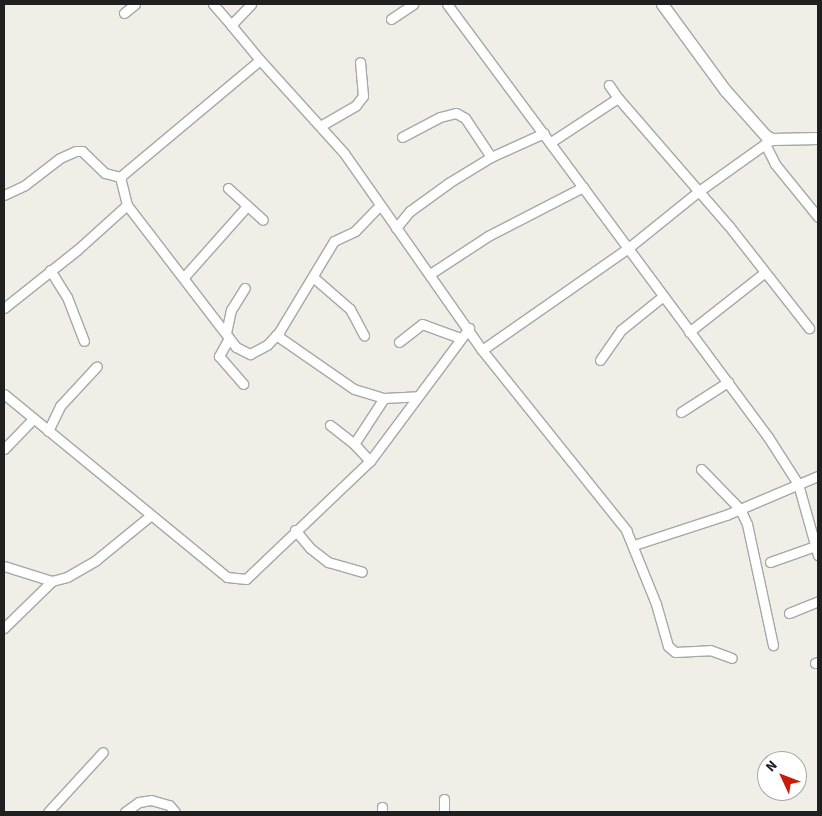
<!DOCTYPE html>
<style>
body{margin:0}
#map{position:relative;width:822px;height:816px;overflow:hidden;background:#f0eee7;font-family:"Source Sans 3",sans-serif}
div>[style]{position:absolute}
.roads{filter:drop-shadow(1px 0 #a7a7a7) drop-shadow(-1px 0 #a7a7a7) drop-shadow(0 1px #a7a7a7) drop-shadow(0 -1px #a7a7a7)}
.minor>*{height:9px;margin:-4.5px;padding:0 4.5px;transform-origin:4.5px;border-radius:4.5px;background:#fff}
.tertiary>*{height:11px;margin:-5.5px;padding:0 5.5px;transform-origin:5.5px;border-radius:5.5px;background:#fff}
span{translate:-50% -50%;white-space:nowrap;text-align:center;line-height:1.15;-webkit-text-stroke:4.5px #fff;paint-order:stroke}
.frame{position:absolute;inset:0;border:5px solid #202020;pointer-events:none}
.north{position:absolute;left:757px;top:751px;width:50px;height:50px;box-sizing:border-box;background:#fff;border:1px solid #a6a6a6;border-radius:50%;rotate:313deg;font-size:14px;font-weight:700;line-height:20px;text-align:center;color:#202020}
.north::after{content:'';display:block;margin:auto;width:18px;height:22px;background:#c91b07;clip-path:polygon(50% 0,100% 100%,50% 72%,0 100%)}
</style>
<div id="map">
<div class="roads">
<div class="minor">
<i style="left:213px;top:4px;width:28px;rotate:49deg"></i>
<i style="left:447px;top:4px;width:539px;rotate:53.45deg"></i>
<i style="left:768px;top:437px;width:56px;rotate:57.4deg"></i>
<i style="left:798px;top:484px;width:74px;rotate:74.3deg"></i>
<i style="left:124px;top:13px;width:14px;rotate:-39deg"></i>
<i style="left:391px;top:19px;width:27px;rotate:-34deg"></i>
<i style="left:260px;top:60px;width:125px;rotate:47.9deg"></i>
<i style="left:344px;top:153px;width:241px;rotate:55deg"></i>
<i style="left:482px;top:350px;width:231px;rotate:51.3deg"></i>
<i style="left:626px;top:530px;width:80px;rotate:67.9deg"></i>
<i style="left:656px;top:604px;width:44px;rotate:74.1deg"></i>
<i style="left:668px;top:646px;width:9px;rotate:41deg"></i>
<i style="left:675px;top:652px;width:35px;rotate:-3deg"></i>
<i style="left:710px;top:650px;width:23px;rotate:20deg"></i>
<i style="left:618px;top:98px;width:169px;rotate:49.1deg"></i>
<i style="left:729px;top:226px;width:130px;rotate:51.9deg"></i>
<i style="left:322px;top:125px;width:39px;rotate:-30deg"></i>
<i style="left:356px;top:105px;width:11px;rotate:-52deg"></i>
<i style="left:363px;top:96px;width:34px;rotate:-95deg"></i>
<i style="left:402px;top:137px;width:43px;rotate:-27.8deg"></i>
<i style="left:440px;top:117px;width:16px;rotate:-14deg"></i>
<i style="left:456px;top:113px;width:10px;rotate:29deg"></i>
<i style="left:465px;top:118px;width:47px;rotate:56.3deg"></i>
<i style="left:551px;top:142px;width:80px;rotate:-33.3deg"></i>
<i style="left:618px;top:98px;width:16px;rotate:-125deg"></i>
<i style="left:765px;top:144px;width:22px;rotate:63deg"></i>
<i style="left:775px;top:164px;width:68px;rotate:50.9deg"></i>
<i style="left:228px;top:188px;width:47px;rotate:42.4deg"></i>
<i style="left:4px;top:195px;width:23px;rotate:-25deg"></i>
<i style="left:25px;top:185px;width:44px;rotate:-37.6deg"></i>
<i style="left:60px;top:158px;width:17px;rotate:-24deg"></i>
<i style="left:76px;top:151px;width:6px"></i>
<i style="left:82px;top:151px;width:32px;rotate:44deg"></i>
<i style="left:105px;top:173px;width:16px;rotate:15deg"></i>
<i style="left:127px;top:205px;width:179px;rotate:52.5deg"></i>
<i style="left:236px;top:347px;width:16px;rotate:27deg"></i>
<i style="left:250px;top:354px;width:19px;rotate:-28deg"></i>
<i style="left:267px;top:345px;width:18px;rotate:-47deg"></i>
<i style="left:279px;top:332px;width:106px;rotate:-58.9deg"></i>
<i style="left:334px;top:241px;width:23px;rotate:-25deg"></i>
<i style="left:355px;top:231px;width:36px;rotate:-46deg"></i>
<i style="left:396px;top:228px;width:22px;rotate:-51deg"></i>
<i style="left:410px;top:211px;width:49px;rotate:-35.9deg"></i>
<i style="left:450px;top:182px;width:48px;rotate:-31.4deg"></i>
<i style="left:491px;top:157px;width:58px;rotate:-24.4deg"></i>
<i style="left:50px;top:270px;width:32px;rotate:58deg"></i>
<i style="left:67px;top:297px;width:47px;rotate:68.9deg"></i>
<i style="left:430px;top:274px;width:69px;rotate:-33.2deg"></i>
<i style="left:488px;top:236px;width:107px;rotate:-27.3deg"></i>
<i style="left:184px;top:277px;width:95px;rotate:-48.4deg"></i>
<i style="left:313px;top:277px;width:49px;rotate:40.9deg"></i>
<i style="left:350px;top:309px;width:30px;rotate:62deg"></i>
<i style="left:4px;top:308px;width:93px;rotate:-38.5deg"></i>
<i style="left:77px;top:250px;width:67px;rotate:-42deg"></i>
<i style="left:127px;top:205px;width:29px;rotate:-104deg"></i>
<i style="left:120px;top:177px;width:182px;rotate:-39.9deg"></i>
<i style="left:260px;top:60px;width:45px;rotate:-129.6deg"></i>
<i style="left:231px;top:25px;width:29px;rotate:-46deg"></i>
<i style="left:689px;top:332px;width:95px;rotate:-38.2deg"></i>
<i style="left:226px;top:333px;width:24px;rotate:-78deg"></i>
<i style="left:231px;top:310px;width:26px;rotate:-58deg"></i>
<i style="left:276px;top:335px;width:95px;rotate:34.7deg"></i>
<i style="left:354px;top:389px;width:31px;rotate:17deg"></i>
<i style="left:229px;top:338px;width:21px;rotate:119deg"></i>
<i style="left:219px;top:356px;width:37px;rotate:49deg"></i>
<i style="left:399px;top:342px;width:29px;rotate:-38deg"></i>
<i style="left:422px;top:324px;width:40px;rotate:20.2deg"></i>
<i style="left:482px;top:350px;width:177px;rotate:-34.9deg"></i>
<i style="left:627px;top:249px;width:92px;rotate:-38.9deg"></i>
<i style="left:699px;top:191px;width:90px;rotate:-35.5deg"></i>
<i style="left:600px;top:360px;width:37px;rotate:-55deg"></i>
<i style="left:621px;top:330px;width:53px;rotate:-38.8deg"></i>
<i style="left:4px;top:394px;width:288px;rotate:39.4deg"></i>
<i style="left:227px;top:577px;width:19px;rotate:6deg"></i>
<i style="left:246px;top:579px;width:171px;rotate:-43.6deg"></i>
<i style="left:370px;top:461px;width:166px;rotate:-53.3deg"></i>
<i style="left:681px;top:412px;width:56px;rotate:-32.6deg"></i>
<i style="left:330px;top:425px;width:31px;rotate:38deg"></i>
<i style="left:48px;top:431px;width:28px;rotate:-64deg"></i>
<i style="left:60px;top:406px;width:54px;rotate:-47.2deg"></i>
<i style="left:4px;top:449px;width:42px;rotate:-46deg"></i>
<i style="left:370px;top:461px;width:23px;rotate:-133deg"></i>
<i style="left:354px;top:444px;width:55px;rotate:-56.9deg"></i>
<i style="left:384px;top:398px;width:34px;rotate:-3deg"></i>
<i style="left:701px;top:469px;width:56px;rotate:45.7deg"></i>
<i style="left:740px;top:509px;width:17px;rotate:65deg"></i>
<i style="left:747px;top:524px;width:124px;rotate:77.9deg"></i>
<i style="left:295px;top:530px;width:23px;rotate:50deg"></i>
<i style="left:310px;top:548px;width:23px;rotate:38deg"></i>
<i style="left:328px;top:562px;width:35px;rotate:16deg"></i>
<i style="left:634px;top:545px;width:97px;rotate:-18.1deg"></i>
<i style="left:726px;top:515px;width:100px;rotate:-23deg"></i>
<i style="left:770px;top:562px;width:48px;rotate:-19.6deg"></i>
<i style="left:4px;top:566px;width:50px;rotate:17.4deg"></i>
<i style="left:52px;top:581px;width:16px;rotate:-15deg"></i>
<i style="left:67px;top:577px;width:34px;rotate:-30deg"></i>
<i style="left:96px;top:560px;width:70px;rotate:-39.2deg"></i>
<i style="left:789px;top:613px;width:31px;rotate:-22deg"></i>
<i style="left:4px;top:628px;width:67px;rotate:-44.4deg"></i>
<i style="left:815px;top:663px;width:3px;rotate:-18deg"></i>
<i style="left:444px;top:799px;width:13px;rotate:90deg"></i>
<i style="left:382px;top:807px;width:5px;rotate:90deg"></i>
<i style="left:48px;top:812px;width:81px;rotate:-47.5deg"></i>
<i style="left:125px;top:812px;width:17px;rotate:-36deg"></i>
<i style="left:139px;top:802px;width:12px;rotate:-9deg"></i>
<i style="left:151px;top:800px;width:19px;rotate:16deg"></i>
<i style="left:169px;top:805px;width:9px;rotate:49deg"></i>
</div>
<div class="tertiary">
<i style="left:662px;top:4px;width:107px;rotate:53.8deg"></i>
<i style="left:725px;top:90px;width:62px;rotate:48.3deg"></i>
<i style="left:766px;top:136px;width:7px;rotate:27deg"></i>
<i style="left:772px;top:139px;width:46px;rotate:-1.2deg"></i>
</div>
</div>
<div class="frame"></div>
<div class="north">N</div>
</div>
